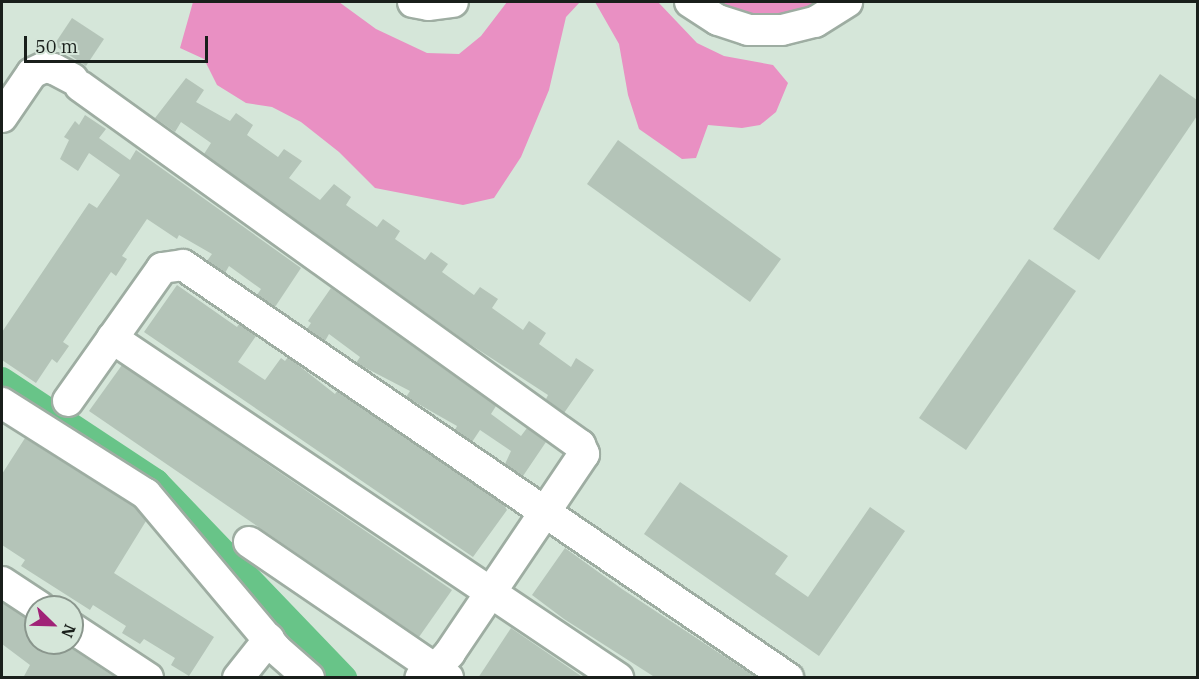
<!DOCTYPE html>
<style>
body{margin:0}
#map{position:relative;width:1199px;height:679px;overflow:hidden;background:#d5e6d9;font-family:"IBM Plex Serif",serif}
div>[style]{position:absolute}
.forest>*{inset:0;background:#e990c3}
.canal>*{height:26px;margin:-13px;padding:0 13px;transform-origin:13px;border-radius:13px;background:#68c488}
.building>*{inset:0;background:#b4c4b8}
.roads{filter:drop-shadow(2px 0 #9eada2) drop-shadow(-2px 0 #9eada2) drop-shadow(0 2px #9eada2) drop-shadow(0 -2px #9eada2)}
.street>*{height:30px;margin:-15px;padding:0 15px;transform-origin:15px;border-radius:15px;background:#fff}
span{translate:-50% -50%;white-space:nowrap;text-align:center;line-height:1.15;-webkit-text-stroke:4.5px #d5e6d9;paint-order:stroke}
.frame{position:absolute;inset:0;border:3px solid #191f1b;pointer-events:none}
.north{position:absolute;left:24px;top:595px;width:60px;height:60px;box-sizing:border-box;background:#d5e6d9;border:2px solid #8a968d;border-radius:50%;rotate:113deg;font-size:16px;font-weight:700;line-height:24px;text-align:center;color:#191f1b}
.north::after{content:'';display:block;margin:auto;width:21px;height:27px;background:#a02277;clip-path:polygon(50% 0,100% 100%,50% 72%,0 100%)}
.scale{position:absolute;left:24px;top:36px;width:184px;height:27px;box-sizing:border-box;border:3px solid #191f1b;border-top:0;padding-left:8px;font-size:18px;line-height:21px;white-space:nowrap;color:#191f1b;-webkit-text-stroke:4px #d5e6d9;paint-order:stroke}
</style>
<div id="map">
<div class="forest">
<i style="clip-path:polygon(193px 2px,339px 2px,376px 29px,427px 53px,459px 54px,481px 36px,507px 2px,580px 2px,566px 17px,549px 90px,521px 157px,494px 198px,463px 205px,375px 188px,339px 152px,301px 122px,272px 107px,246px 103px,217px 85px,204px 59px,180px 48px)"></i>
<i style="clip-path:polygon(595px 2px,658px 2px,697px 43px,724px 56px,773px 65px,788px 83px,776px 112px,760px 125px,742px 128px,708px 125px,696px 158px,682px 159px,639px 129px,628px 95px,619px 44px)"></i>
<i style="clip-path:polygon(719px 2px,818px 2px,804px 10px,773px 16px,739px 12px)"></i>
</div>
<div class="canal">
<i style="left:2px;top:380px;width:185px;rotate:33.5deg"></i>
<i style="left:156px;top:482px;width:272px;rotate:46.2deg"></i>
</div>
<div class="building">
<i style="clip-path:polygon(72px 18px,104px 39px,86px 66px,54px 45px)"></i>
<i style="clip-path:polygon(1160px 74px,1197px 100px,1197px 116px,1099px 260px,1053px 229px)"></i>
<i style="clip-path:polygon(186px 78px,204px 90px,196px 102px,230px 121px,236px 113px,253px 125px,247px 135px,278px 157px,284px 149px,302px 161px,289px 178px,320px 200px,334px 184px,351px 197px,346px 205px,377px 227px,383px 219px,400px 231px,395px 239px,425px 260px,431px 252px,448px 264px,442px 272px,474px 295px,480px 287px,498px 299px,492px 308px,523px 330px,529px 321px,546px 333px,539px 344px,571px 367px,576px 358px,594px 370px,564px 413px,546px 399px,548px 395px,468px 343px,204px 154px,211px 143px,181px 122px,175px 132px,155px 118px)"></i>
<i style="clip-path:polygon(85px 115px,106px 129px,99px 138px,130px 160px,136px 150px,301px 268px,275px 307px,257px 295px,261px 289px,229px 266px,225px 273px,207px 261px,212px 254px,179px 235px,177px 239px,147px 219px,122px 256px,127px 259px,116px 276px,111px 272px,63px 342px,69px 346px,57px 363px,52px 359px,36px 383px,2px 360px,2px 332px,89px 203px,97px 208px,120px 175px,89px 153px,78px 171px,60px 159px,69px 140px,64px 137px,75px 121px,79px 125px)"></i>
<i style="clip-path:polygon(618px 140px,781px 259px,750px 302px,587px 184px)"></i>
<i style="clip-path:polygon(1029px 259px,1076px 291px,966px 450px,919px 418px)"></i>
<i style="clip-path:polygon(177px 285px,237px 327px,239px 324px,256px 336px,238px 362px,265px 380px,281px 358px,285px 361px,288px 357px,335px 394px,337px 391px,504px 505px,507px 510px,473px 557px,144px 332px)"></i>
<i style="clip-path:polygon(331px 288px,496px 406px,491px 414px,521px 436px,527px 428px,546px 442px,523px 476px,505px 464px,511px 451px,480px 430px,472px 442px,455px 430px,457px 426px,406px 397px,410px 391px,356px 363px,360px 357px,329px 334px,325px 341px,307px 329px,311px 323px,308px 321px)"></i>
<i style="clip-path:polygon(122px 365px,452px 590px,419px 637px,89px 411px)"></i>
<i style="clip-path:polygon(25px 438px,135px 507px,146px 521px,114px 573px,214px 637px,189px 676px,171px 665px,175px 658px,144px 639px,140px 644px,122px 633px,126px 626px,93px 605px,90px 610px,21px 566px,25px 560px,2px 545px,2px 474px)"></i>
<i style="clip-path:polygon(680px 482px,788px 556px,775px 574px,808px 597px,870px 507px,905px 531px,819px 656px,644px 534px)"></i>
<i style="clip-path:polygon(565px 548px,622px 589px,757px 678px,656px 678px,564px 619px,532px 595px)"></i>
<i style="clip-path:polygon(2px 602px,36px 623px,36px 643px,63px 643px,116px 678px,23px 678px,30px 665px,2px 644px)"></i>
<i style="clip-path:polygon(511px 628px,584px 678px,478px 678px)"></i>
</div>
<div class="roads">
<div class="street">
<i style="left:413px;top:2px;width:15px;rotate:11deg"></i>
<i style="left:428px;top:5px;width:25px;rotate:-7deg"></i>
<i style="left:690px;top:2px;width:33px;rotate:33deg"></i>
<i style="left:718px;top:20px;width:32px;rotate:18deg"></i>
<i style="left:748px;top:30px;width:34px"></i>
<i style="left:782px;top:30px;width:34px;rotate:-14deg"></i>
<i style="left:815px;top:22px;width:38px;rotate:-32deg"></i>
<i style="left:80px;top:86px;width:616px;rotate:35.68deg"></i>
<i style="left:580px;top:445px;width:10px;rotate:66deg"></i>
<i style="left:584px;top:454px;width:240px;rotate:124deg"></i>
<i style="left:450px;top:653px;width:22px;rotate:133deg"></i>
<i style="left:435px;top:669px;width:17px;rotate:149deg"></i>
<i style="left:2px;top:117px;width:53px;rotate:-55.7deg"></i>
<i style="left:32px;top:73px;width:14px;rotate:-25deg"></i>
<i style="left:45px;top:67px;width:9px;rotate:13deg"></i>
<i style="left:54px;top:69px;width:21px;rotate:28deg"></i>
<i style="left:112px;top:338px;width:610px;rotate:33.9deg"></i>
<i style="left:68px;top:401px;width:163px;rotate:-54.7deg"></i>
<i style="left:162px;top:268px;width:21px;rotate:-8deg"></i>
<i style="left:183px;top:265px;width:733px;rotate:34.32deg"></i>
<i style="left:2px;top:403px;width:170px;rotate:32.3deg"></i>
<i style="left:146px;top:494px;width:202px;rotate:50deg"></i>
<i style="left:276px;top:649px;width:44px;rotate:41.3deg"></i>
<i style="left:249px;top:542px;width:241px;rotate:34.3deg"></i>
<i style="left:2px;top:582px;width:45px;rotate:33.3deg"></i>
<i style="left:72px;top:628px;width:91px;rotate:33.3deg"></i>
<i style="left:238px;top:678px;width:50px;rotate:-51.5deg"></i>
</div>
</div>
<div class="frame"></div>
<div class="north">N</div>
<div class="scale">50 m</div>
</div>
